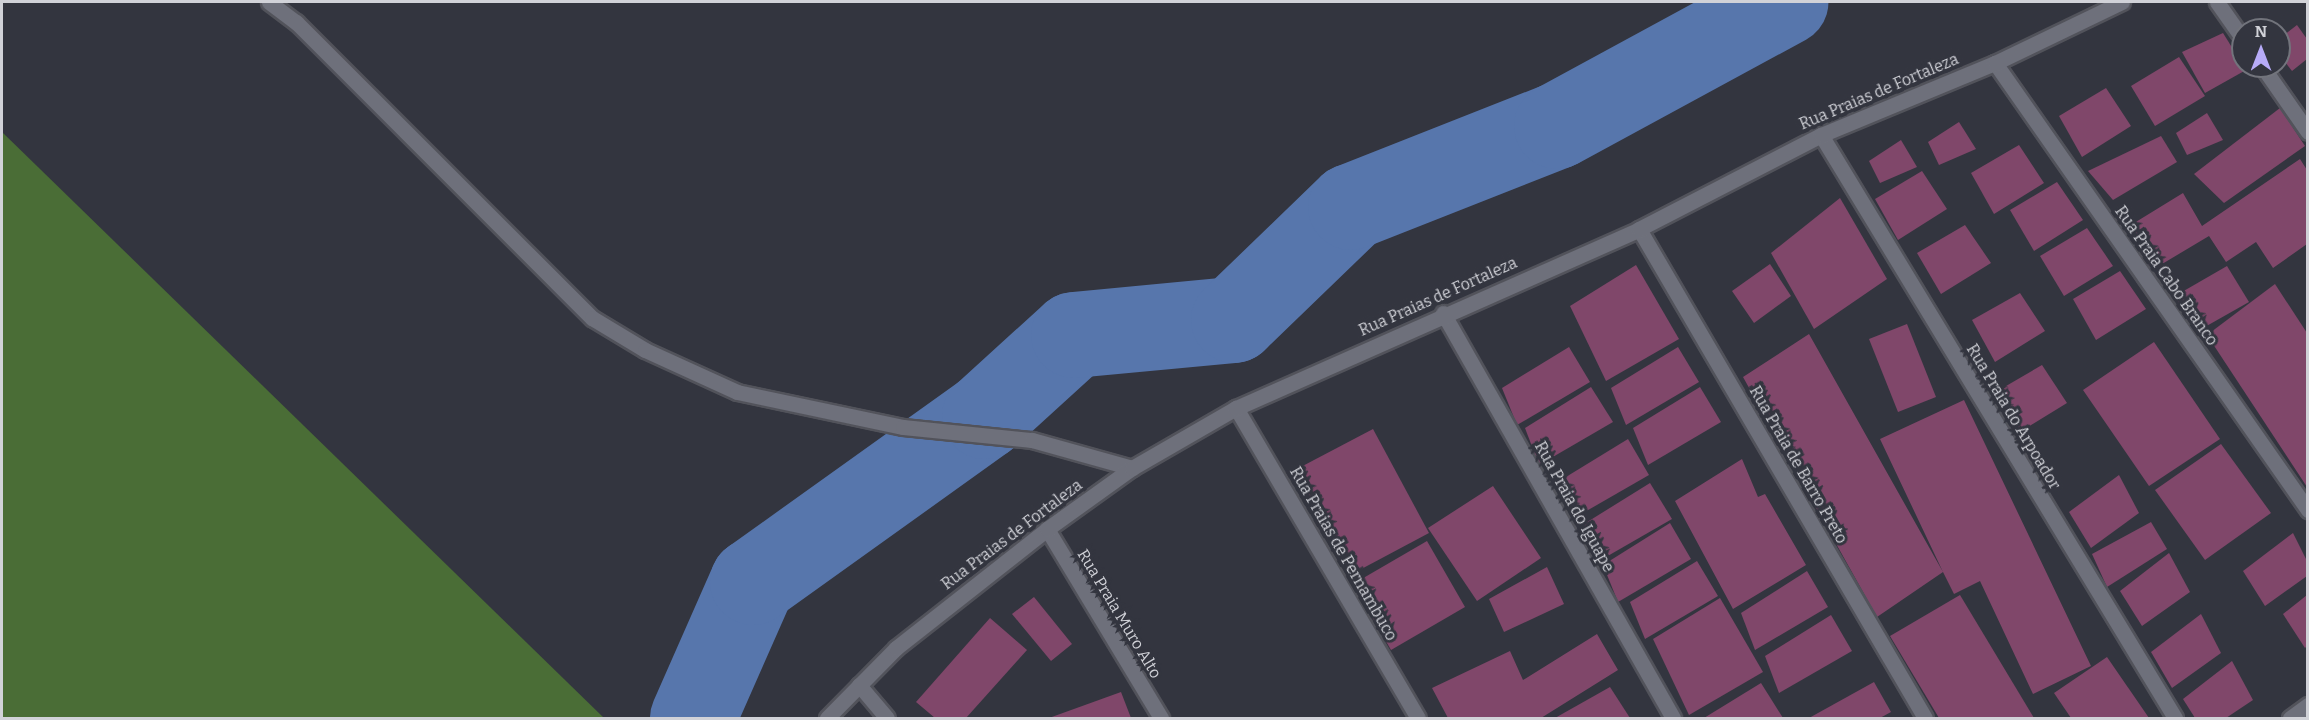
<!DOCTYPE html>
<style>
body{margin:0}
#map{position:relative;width:2309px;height:720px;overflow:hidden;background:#33353f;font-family:Bitter,serif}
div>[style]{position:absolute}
.forest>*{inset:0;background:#4a6d36}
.river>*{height:86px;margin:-43px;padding:0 43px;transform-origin:43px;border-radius:43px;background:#5776ac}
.building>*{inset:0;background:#80476a}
.roads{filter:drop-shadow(2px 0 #52535b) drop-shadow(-2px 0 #52535b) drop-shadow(0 2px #52535b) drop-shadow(0 -2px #52535b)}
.minor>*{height:15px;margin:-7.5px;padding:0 7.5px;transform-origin:7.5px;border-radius:7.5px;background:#6e707b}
span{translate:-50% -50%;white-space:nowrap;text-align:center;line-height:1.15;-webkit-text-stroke:6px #33353f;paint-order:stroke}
.street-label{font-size:16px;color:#d1d2d8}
.frame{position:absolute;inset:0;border:3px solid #d1d2d8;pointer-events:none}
.north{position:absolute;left:2231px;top:18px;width:60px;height:60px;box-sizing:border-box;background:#33353f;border:2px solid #72747c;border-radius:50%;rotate:0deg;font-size:16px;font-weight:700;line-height:24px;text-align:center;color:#d1d2d8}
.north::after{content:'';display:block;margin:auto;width:21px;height:27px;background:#b7abf8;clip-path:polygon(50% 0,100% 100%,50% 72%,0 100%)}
</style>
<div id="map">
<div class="forest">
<i style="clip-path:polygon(2px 132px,604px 718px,2px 718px)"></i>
</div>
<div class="river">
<i style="left:693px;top:718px;width:149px;rotate:-66.2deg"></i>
<i style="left:753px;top:582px;width:285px;rotate:-35.6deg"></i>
<i style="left:985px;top:416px;width:120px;rotate:-42.3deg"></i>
<i style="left:1074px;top:335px;width:161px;rotate:-5.4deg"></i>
<i style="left:1234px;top:320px;width:163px;rotate:-44deg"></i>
<i style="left:1351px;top:207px;width:221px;rotate:-21.5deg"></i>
<i style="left:1557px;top:126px;width:260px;rotate:-28.5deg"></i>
</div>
<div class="building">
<i style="clip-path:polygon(2297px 25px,2307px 39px,2307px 59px,2292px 71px,2279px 54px,2279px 39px)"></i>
<i style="clip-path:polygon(2223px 33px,2246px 70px,2205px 93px,2182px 52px)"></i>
<i style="clip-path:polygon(2179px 57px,2205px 96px,2155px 126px,2131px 86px)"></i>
<i style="clip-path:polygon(2106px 88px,2131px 126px,2082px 157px,2059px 116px)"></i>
<i style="clip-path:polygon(2280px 108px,2305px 146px,2224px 203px,2194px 174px)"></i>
<i style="clip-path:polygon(2207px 113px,2223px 140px,2187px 155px,2176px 133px)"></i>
<i style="clip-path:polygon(1959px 122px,1976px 149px,1939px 165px,1928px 142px)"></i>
<i style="clip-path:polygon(2161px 136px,2177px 162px,2113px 200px,2088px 171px)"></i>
<i style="clip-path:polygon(1901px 140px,1917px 167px,1880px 183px,1869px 161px)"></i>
<i style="clip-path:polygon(2019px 145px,2044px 183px,1994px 214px,1971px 173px)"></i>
<i style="clip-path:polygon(2300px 159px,2307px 170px,2307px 244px,2273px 268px,2256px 242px,2226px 262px,2209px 236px,2152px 270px,2126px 228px,2183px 193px,2202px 226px)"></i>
<i style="clip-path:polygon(1922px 171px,1947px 209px,1898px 240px,1875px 199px)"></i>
<i style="clip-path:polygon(2057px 182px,2083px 220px,2034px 251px,2010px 210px)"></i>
<i style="clip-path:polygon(1840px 198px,1887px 279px,1814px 329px,1771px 253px)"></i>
<i style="clip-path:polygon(1965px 225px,1991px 263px,1941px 294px,1917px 253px)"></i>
<i style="clip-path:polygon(2087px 228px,2113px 266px,2064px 296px,2040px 256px)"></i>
<i style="clip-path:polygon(1770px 264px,1791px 296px,1754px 323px,1732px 291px)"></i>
<i style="clip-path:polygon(1636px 265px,1679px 339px,1606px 381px,1570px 306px)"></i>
<i style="clip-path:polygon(2227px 266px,2249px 302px,2196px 332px,2175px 296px)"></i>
<i style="clip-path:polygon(2120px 271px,2146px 309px,2096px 340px,2073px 299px)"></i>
<i style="clip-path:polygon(2275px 284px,2307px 333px,2307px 487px,2207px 335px)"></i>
<i style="clip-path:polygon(2020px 293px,2045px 331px,1995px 362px,1972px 320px)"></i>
<i style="clip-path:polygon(1907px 324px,1936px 397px,1898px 412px,1869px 339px)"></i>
<i style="clip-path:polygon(1809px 334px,1943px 572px,1880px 439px,1964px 400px,2091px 666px,2033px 694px,1980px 581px,1954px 594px,1943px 572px,1877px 617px,1743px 377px)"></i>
<i style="clip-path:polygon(2154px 342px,2220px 439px,2149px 486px,2083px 390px)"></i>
<i style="clip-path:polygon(1569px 347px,1590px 382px,1517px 425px,1502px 388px)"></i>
<i style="clip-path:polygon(1678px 347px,1699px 382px,1626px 425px,1611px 388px)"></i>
<i style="clip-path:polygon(2042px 365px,2067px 403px,2018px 433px,1994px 393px)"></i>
<i style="clip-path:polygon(1591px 387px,1613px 422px,1539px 465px,1525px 428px)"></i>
<i style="clip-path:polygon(1700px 387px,1721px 422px,1648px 465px,1633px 428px)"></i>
<i style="clip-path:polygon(1373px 429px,1429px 533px,1352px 574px,1295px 470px)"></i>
<i style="clip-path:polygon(1628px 439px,1649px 475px,1576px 517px,1561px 480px)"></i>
<i style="clip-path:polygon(2221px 444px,2271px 513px,2205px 560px,2155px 490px)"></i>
<i style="clip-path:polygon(1742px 459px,1758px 497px,1765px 494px,1806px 565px,1733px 609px,1675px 501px)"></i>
<i style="clip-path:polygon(2119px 475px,2139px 513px,2091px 548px,2069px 512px)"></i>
<i style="clip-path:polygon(1650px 483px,1672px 519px,1599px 561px,1584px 524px)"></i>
<i style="clip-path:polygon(1493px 486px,1541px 558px,1477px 601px,1428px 528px)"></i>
<i style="clip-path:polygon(2151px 522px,2167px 549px,2107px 587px,2092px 554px)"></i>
<i style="clip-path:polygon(1670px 523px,1691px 559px,1618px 602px,1603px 565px)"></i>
<i style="clip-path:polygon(2293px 533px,2307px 561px,2307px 576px,2265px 606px,2243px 571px)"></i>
<i style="clip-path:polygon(1427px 541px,1465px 607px,1391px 650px,1353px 584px)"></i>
<i style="clip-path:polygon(2169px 553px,2190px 592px,2142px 626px,2120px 591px)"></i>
<i style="clip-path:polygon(1697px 561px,1718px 596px,1645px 639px,1630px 602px)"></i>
<i style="clip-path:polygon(1547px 567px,1564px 604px,1504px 632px,1489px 599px)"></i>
<i style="clip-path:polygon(1807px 571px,1828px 607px,1755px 650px,1741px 613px)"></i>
<i style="clip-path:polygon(1960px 595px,2034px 718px,1939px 718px,1890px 636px)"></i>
<i style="clip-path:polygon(2307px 595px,2307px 646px,2305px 648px,2283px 614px)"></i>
<i style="clip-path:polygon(1034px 597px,1072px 644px,1051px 661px,1012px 614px)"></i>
<i style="clip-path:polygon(1720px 598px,1763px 672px,1689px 715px,1653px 639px)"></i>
<i style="clip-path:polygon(2201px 614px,2221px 653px,2172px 688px,2151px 652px)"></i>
<i style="clip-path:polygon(1831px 615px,1852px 651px,1779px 693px,1765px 656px)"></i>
<i style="clip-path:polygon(990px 618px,1027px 650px,966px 718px,935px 718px,916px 702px)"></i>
<i style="clip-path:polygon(1597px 634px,1618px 670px,1541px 718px,1448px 718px,1432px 688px,1510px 651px,1523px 680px)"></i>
<i style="clip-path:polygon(2107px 657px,2149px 718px,2071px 718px,2054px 693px)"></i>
<i style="clip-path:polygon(2232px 661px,2253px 700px,2226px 718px,2195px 718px,2183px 699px)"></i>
<i style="clip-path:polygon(1874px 682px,1891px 712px,1880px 718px,1809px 718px)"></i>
<i style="clip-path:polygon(1761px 683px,1783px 718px,1704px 718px)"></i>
<i style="clip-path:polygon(1610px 687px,1630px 718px,1555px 718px)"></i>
<i style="clip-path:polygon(1121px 692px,1131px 718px,1049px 718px)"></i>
</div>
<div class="roads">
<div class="minor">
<i style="left:269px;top:2px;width:34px;rotate:37deg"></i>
<i style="left:296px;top:22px;width:419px;rotate:45deg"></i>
<i style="left:592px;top:318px;width:62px;rotate:31.1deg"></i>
<i style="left:645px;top:350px;width:101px;rotate:24.5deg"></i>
<i style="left:737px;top:392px;width:170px;rotate:11.9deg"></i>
<i style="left:903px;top:427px;width:130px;rotate:5.8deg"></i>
<i style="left:1032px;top:440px;width:104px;rotate:15.6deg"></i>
<i style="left:2217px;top:2px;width:45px;rotate:54.9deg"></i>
<i style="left:1995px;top:63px;width:546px;rotate:55deg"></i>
<i style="left:2262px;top:66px;width:80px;rotate:55.1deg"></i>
<i style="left:1821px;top:135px;width:682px;rotate:58.73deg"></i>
<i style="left:1639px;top:229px;width:566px;rotate:59.68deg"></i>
<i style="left:1443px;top:313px;width:466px;rotate:60.4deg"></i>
<i style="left:1236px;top:408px;width:359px;rotate:59.6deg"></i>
<i style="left:1047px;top:529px;width:221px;rotate:58.9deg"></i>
<i style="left:859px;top:685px;width:43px;rotate:49.7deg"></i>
<i style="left:827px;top:718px;width:98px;rotate:-45.4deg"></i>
<i style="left:896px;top:648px;width:192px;rotate:-38.2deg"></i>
<i style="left:1047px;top:529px;width:105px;rotate:-35.7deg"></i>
<i style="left:1132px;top:468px;width:120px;rotate:-30deg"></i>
<i style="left:1236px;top:408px;width:441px;rotate:-23.9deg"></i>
<i style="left:1639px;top:229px;width:205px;rotate:-27.3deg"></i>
<i style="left:1821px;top:135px;width:188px;rotate:-22.5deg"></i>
<i style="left:1995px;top:63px;width:141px;rotate:-25.7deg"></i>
<i style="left:2290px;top:718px;width:22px;rotate:-36deg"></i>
</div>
</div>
<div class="street-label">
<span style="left:1879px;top:92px;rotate:-23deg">Rua Praias de Fortaleza</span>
<span style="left:2166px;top:276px;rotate:55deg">Rua Praia Cabo Branco</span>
<span style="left:1438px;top:297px;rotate:-24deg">Rua Praias de Fortaleza</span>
<span style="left:2013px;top:417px;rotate:59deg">Rua Praia do Arpoador</span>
<span style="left:1798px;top:465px;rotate:60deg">Rua Praia de Barro Preto</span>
<span style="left:1574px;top:507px;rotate:61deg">Rua Praia do Iguape</span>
<span style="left:1012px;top:535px;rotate:-37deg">Rua Praias de Fortaleza</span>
<span style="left:1343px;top:554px;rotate:60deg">Rua Praias de Pernambuco</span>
<span style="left:1119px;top:614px;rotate:59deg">Rua Praia Muro Alto</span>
</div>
<div class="frame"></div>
<div class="north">N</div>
</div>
